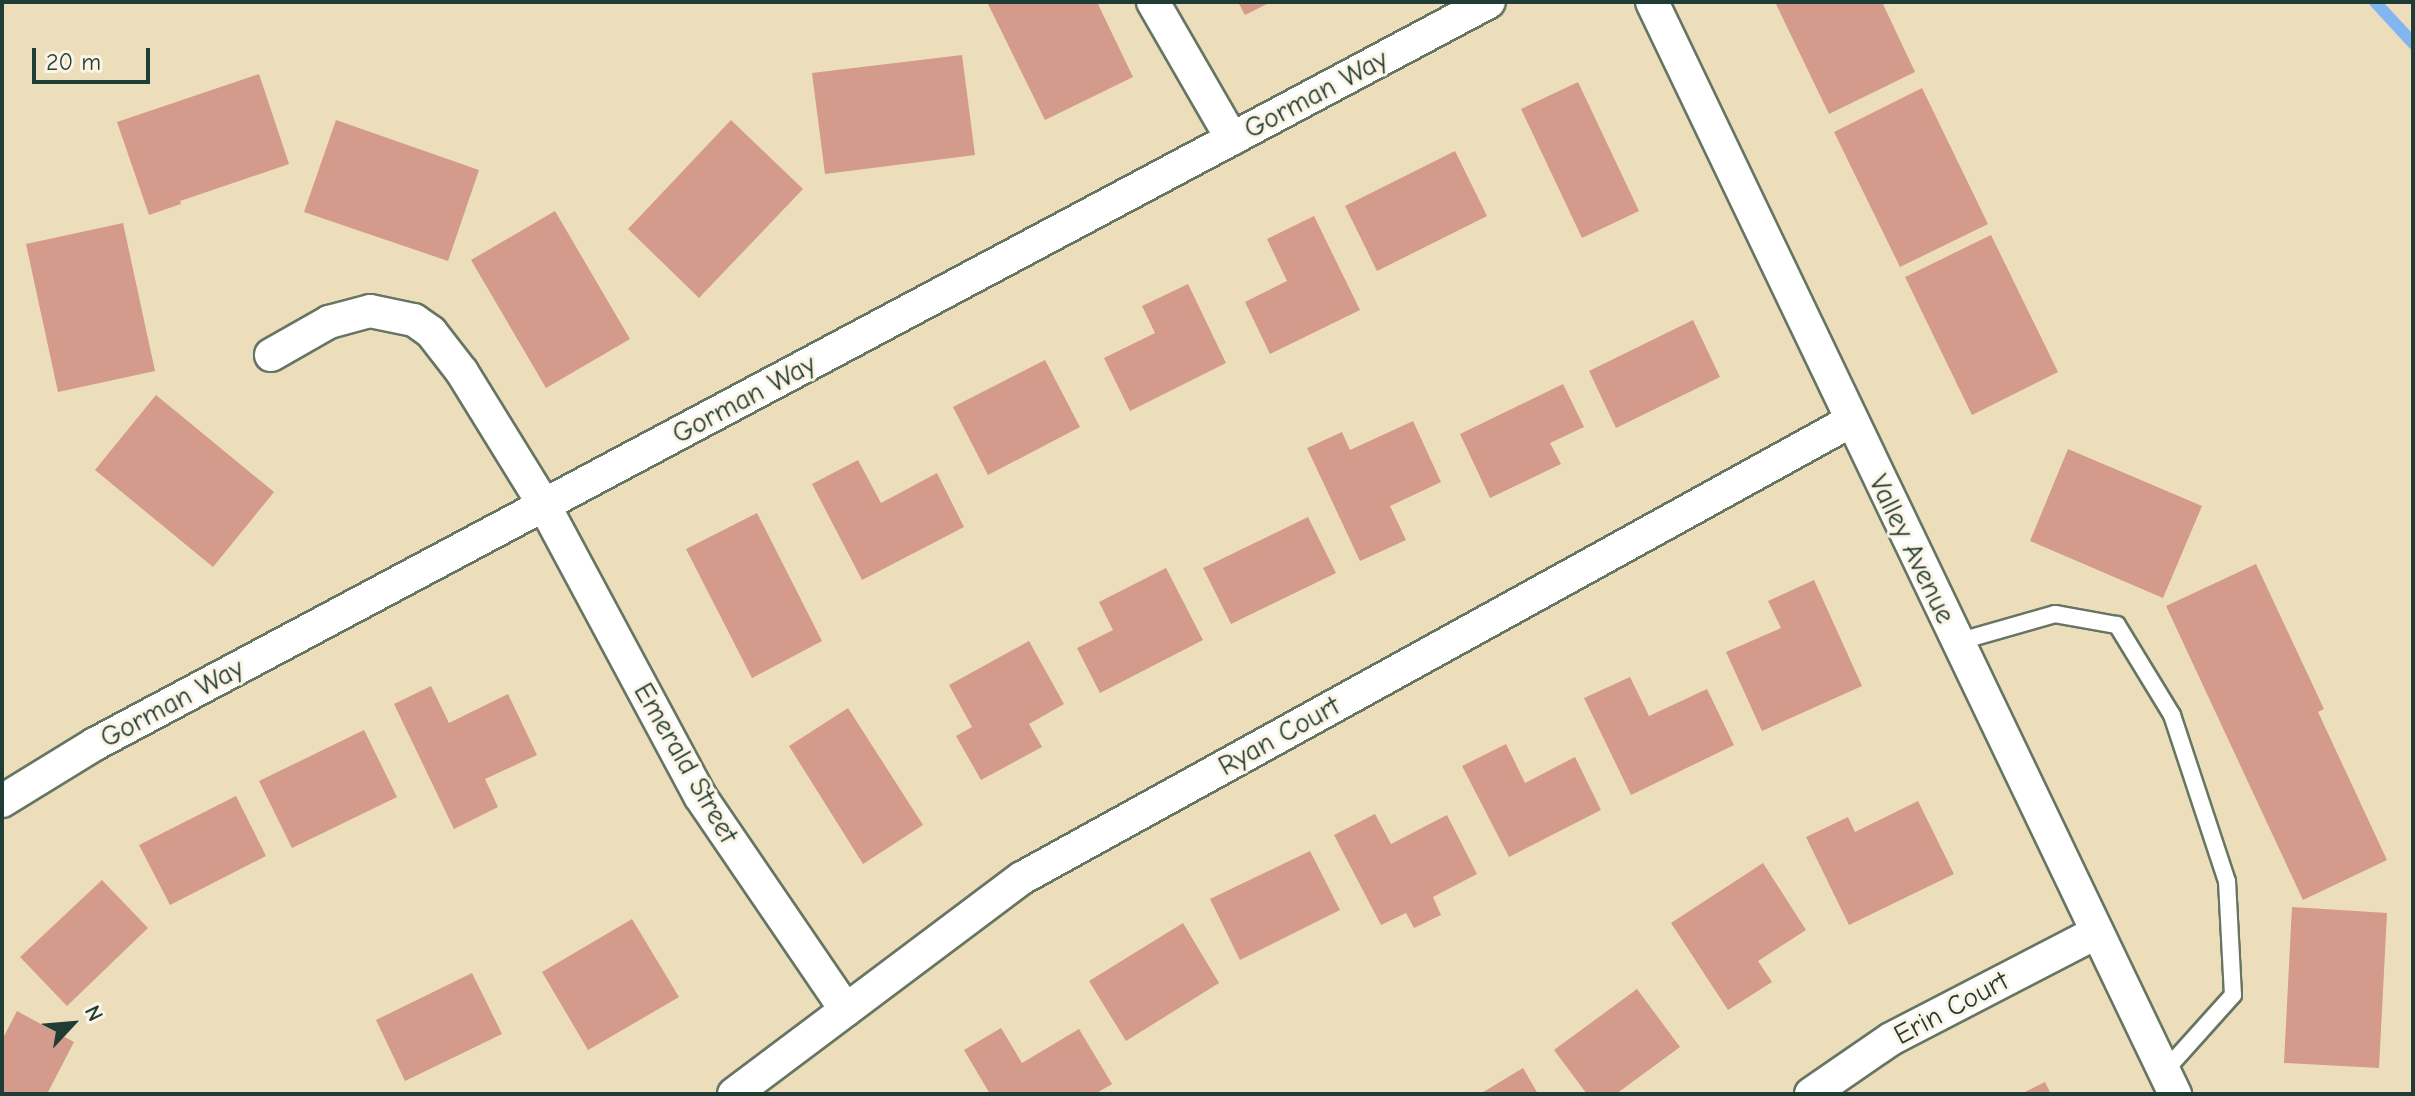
<!DOCTYPE html>
<style>
body{margin:0}
#map{position:relative;width:2415px;height:1096px;overflow:hidden;background:#eddebb;font-family:"Comic Neue",sans-serif}
div>[style]{position:absolute}
.stream>*{height:12px;margin:-6px;padding:0 6px;transform-origin:6px;border-radius:6px;background:#81b6f0}
.building>*{inset:0;background:#d49a8b}
.roads{filter:drop-shadow(2px 0 #677563) drop-shadow(-2px 0 #677563) drop-shadow(0 2px #677563) drop-shadow(0 -2px #677563)}
.service>*{height:16px;margin:-8px;padding:0 8px;transform-origin:8px;border-radius:8px;background:#fff}
.minor>*{height:32px;margin:-16px;padding:0 16px;transform-origin:16px;border-radius:16px;background:#fff}
span{translate:-50% -50%;white-space:nowrap;text-align:center;line-height:1.15;-webkit-text-stroke:6px #fcf5e5;paint-order:stroke}
.street-label{font-size:28px;color:#1f3d34}
.frame{position:absolute;inset:0;border:4px solid #1f3d34;pointer-events:none}
.north{position:absolute;left:32px;top:984px;width:80px;height:80px;-webkit-text-stroke:6px #fcf5e5;paint-order:stroke;rotate:64deg;font-size:22px;font-weight:700;line-height:32px;text-align:center;color:#1f3d34}
.north::after{content:'';display:block;margin:auto;width:28px;height:36px;background:#1f3d34;clip-path:polygon(50% 0,100% 100%,50% 72%,0 100%)}
.scale{position:absolute;left:32px;top:48px;width:118px;height:36px;box-sizing:border-box;border:4px solid #1f3d34;border-top:0;padding-left:10px;font-size:24px;line-height:28px;white-space:nowrap;color:#1f3d34;-webkit-text-stroke:6px #fcf5e5;paint-order:stroke}
</style>
<div id="map">
<div class="stream">
<i style="left:2375px;top:2px;width:56px;rotate:47.2deg"></i>
</div>
<div class="building">
<i style="clip-path:polygon(987px 2px,1097px 2px,1133px 77px,1045px 120px)"></i>
<i style="clip-path:polygon(1238px 2px,1271px 2px,1245px 15px)"></i>
<i style="clip-path:polygon(1775px 2px,1882px 2px,1915px 72px,1829px 114px)"></i>
<i style="clip-path:polygon(962px 55px,975px 155px,825px 174px,812px 73px)"></i>
<i style="clip-path:polygon(259px 74px,289px 164px,180px 201px,181px 204px,149px 215px,117px 122px)"></i>
<i style="clip-path:polygon(1578px 82px,1639px 211px,1582px 238px,1521px 109px)"></i>
<i style="clip-path:polygon(1922px 88px,1988px 224px,1900px 267px,1834px 132px)"></i>
<i style="clip-path:polygon(336px 120px,479px 170px,448px 261px,304px 212px)"></i>
<i style="clip-path:polygon(731px 120px,803px 189px,699px 298px,628px 229px)"></i>
<i style="clip-path:polygon(1455px 151px,1487px 216px,1377px 271px,1345px 206px)"></i>
<i style="clip-path:polygon(555px 211px,630px 339px,546px 388px,471px 260px)"></i>
<i style="clip-path:polygon(1314px 216px,1360px 310px,1270px 354px,1245px 302px,1287px 281px,1267px 239px)"></i>
<i style="clip-path:polygon(123px 223px,155px 371px,58px 392px,26px 244px)"></i>
<i style="clip-path:polygon(1991px 235px,2058px 372px,1972px 415px,1905px 277px)"></i>
<i style="clip-path:polygon(1188px 284px,1226px 363px,1130px 411px,1104px 358px,1155px 333px,1142px 306px)"></i>
<i style="clip-path:polygon(1693px 320px,1720px 377px,1616px 428px,1589px 371px)"></i>
<i style="clip-path:polygon(1045px 360px,1080px 427px,988px 475px,953px 407px)"></i>
<i style="clip-path:polygon(1563px 384px,1584px 427px,1550px 443px,1561px 464px,1490px 498px,1460px 434px)"></i>
<i style="clip-path:polygon(156px 395px,274px 492px,213px 567px,95px 470px)"></i>
<i style="clip-path:polygon(1413px 421px,1441px 482px,1390px 506px,1406px 540px,1360px 561px,1307px 448px,1342px 432px,1350px 450px)"></i>
<i style="clip-path:polygon(2068px 449px,2202px 506px,2163px 598px,2030px 541px)"></i>
<i style="clip-path:polygon(858px 460px,881px 503px,937px 473px,964px 527px,862px 580px,812px 484px)"></i>
<i style="clip-path:polygon(757px 513px,822px 641px,752px 678px,686px 549px)"></i>
<i style="clip-path:polygon(1308px 517px,1336px 573px,1231px 624px,1203px 568px)"></i>
<i style="clip-path:polygon(2256px 564px,2324px 709px,2318px 712px,2387px 860px,2303px 900px,2166px 606px)"></i>
<i style="clip-path:polygon(1166px 568px,1203px 640px,1100px 693px,1077px 648px,1113px 630px,1099px 602px)"></i>
<i style="clip-path:polygon(1814px 580px,1862px 686px,1762px 731px,1726px 652px,1781px 628px,1768px 601px)"></i>
<i style="clip-path:polygon(1029px 641px,1064px 704px,1029px 724px,1042px 747px,981px 780px,956px 736px,972px 727px,949px 685px)"></i>
<i style="clip-path:polygon(1630px 677px,1649px 716px,1707px 689px,1734px 745px,1631px 795px,1584px 698px)"></i>
<i style="clip-path:polygon(431px 686px,449px 723px,508px 694px,537px 755px,485px 779px,498px 807px,454px 829px,394px 704px)"></i>
<i style="clip-path:polygon(848px 708px,923px 825px,863px 864px,789px 746px)"></i>
<i style="clip-path:polygon(364px 730px,397px 797px,292px 848px,259px 781px)"></i>
<i style="clip-path:polygon(1506px 744px,1525px 783px,1575px 757px,1601px 810px,1509px 857px,1462px 766px)"></i>
<i style="clip-path:polygon(236px 796px,266px 856px,170px 905px,139px 845px)"></i>
<i style="clip-path:polygon(1918px 801px,1954px 874px,1849px 925px,1806px 837px,1848px 817px,1855px 832px)"></i>
<i style="clip-path:polygon(1375px 814px,1391px 844px,1447px 815px,1477px 874px,1433px 897px,1441px 915px,1414px 928px,1406px 913px,1381px 925px,1334px 835px)"></i>
<i style="clip-path:polygon(1310px 851px,1340px 910px,1240px 960px,1210px 899px)"></i>
<i style="clip-path:polygon(1763px 863px,1806px 930px,1758px 961px,1772px 982px,1728px 1010px,1671px 923px)"></i>
<i style="clip-path:polygon(102px 880px,148px 928px,67px 1006px,20px 957px)"></i>
<i style="clip-path:polygon(2292px 907px,2387px 913px,2379px 1068px,2284px 1063px)"></i>
<i style="clip-path:polygon(632px 919px,679px 997px,588px 1050px,542px 972px)"></i>
<i style="clip-path:polygon(1183px 923px,1219px 983px,1126px 1041px,1089px 981px)"></i>
<i style="clip-path:polygon(472px 973px,502px 1034px,405px 1081px,376px 1020px)"></i>
<i style="clip-path:polygon(1637px 989px,1680px 1047px,1616px 1094px,1587px 1094px,1554px 1050px)"></i>
<i style="clip-path:polygon(17px 1011px,74px 1042px,47px 1094px,2px 1094px,2px 1040px)"></i>
<i style="clip-path:polygon(1001px 1028px,1022px 1063px,1079px 1029px,1112px 1084px,1095px 1094px,990px 1094px,964px 1050px)"></i>
<i style="clip-path:polygon(1523px 1068px,1538px 1094px,1480px 1094px)"></i>
<i style="clip-path:polygon(2045px 1082px,2051px 1094px,2021px 1094px)"></i>
</div>
<div class="roads">
<div class="service">
<i style="left:1957px;top:642px;width:102px;rotate:-15.9deg"></i>
<i style="left:2055px;top:614px;width:63px;rotate:10.1deg"></i>
<i style="left:2117px;top:625px;width:105px;rotate:58.6deg"></i>
<i style="left:2172px;top:715px;width:175px;rotate:71.7deg"></i>
<i style="left:2227px;top:881px;width:114px;rotate:87deg"></i>
<i style="left:2233px;top:995px;width:103px;rotate:131.9deg"></i>
</div>
<div class="minor">
<i style="left:1153px;top:2px;width:158px;rotate:60deg"></i>
<i style="left:1652px;top:2px;width:1211px;rotate:64.41deg"></i>
<i style="left:271px;top:355px;width:67px;rotate:-29.6deg"></i>
<i style="left:329px;top:322px;width:42px;rotate:-15deg"></i>
<i style="left:370px;top:311px;width:45px;rotate:11.6deg"></i>
<i style="left:414px;top:320px;width:21px;rotate:35deg"></i>
<i style="left:431px;top:332px;width:51px;rotate:52.2deg"></i>
<i style="left:462px;top:372px;width:156px;rotate:58.3deg"></i>
<i style="left:544px;top:505px;width:330px;rotate:61.8deg"></i>
<i style="left:700px;top:796px;width:259px;rotate:55.7deg"></i>
<i style="left:2px;top:801px;width:109px;rotate:-31.5deg"></i>
<i style="left:95px;top:744px;width:1579px;rotate:-28.03deg"></i>
<i style="left:734px;top:1094px;width:360px;rotate:-36.9deg"></i>
<i style="left:1022px;top:878px;width:947px;rotate:-28.87deg"></i>
<i style="left:1811px;top:1094px;width:97px;rotate:-34.5deg"></i>
<i style="left:1891px;top:1039px;width:232px;rotate:-27.4deg"></i>
</div>
</div>
<div class="street-label">
<span style="left:1316px;top:94px;rotate:-28deg">Gorman Way</span>
<span style="left:744px;top:399px;rotate:-28deg">Gorman Way</span>
<span style="left:1912px;top:549px;rotate:64deg">Valley Avenue</span>
<span style="left:172px;top:703px;rotate:-28deg">Gorman Way</span>
<span style="left:1279px;top:736px;rotate:-29deg">Ryan Court</span>
<span style="left:686px;top:763px;rotate:60deg">Emerald Street</span>
<span style="left:1951px;top:1008px;rotate:-28deg">Erin Court</span>
</div>
<div class="frame"></div>
<div class="north">N</div>
<div class="scale">20 m</div>
</div>
